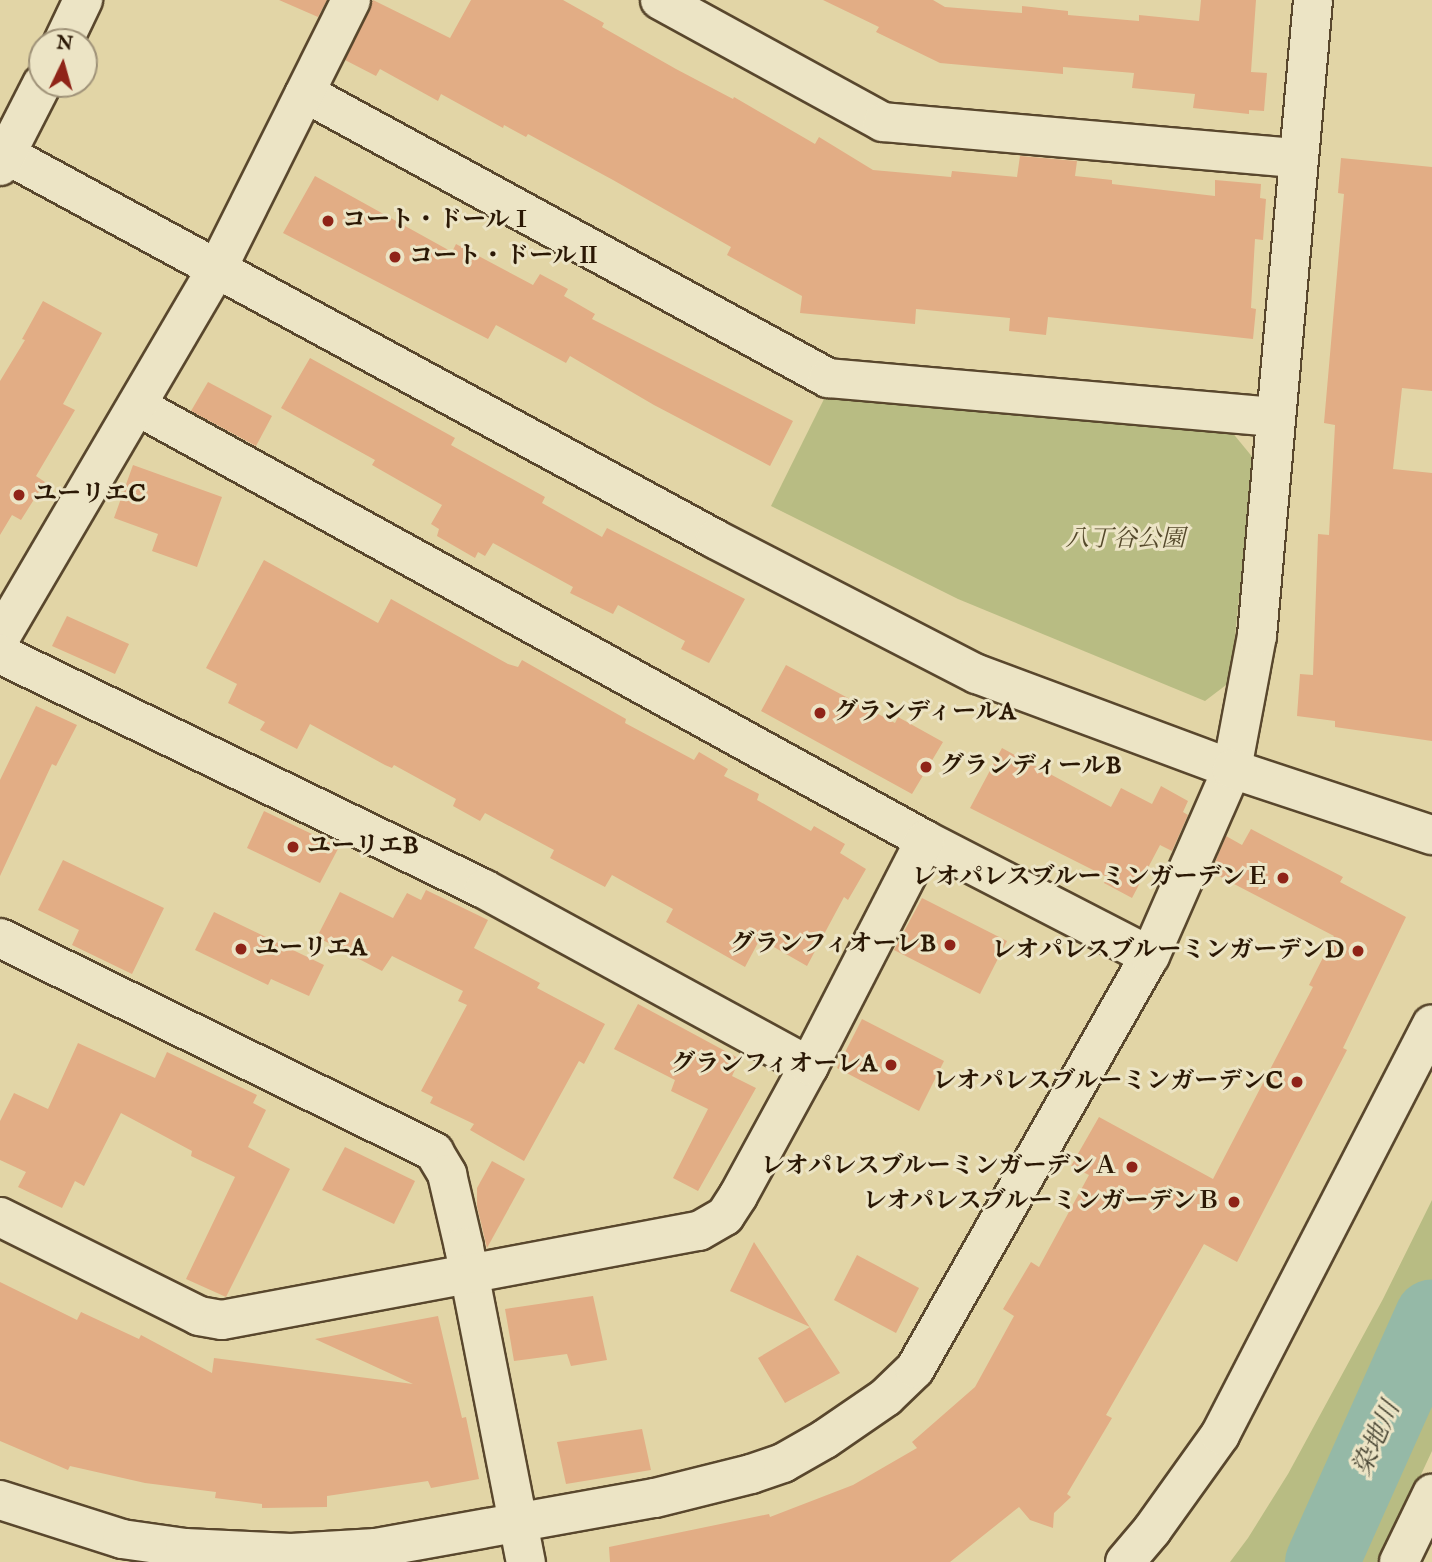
<!DOCTYPE html>
<meta charset="utf-8">
<style>
body{margin:0}
#map{position:relative;width:1432px;height:1562px;overflow:hidden;background:#e2d5a6;font-family:"IM FELL English","Noto Serif JP",serif}
div>[style]{position:absolute}
.green>*{inset:0;background:#b8bc83}
.river>*{height:74px;margin:-37px;padding:0 37px;transform-origin:37px;border-radius:37px;background:#95b9a7}
.building>*{inset:0;background:#e2ad85}
.roads{filter:drop-shadow(2px 0 #59472d) drop-shadow(-2px 0 #59472d) drop-shadow(0 2px #59472d) drop-shadow(0 -2px #59472d)}
.street>*{height:38px;margin:-19px;padding:0 19px;transform-origin:19px;border-radius:19px;background:#ece4c5}
.secondary>*{height:38px;margin:-19px;padding:0 19px;transform-origin:19px;border-radius:19px;background:#ece4c5}
.dots>*{width:19px;height:19px;translate:-50% -50%;box-sizing:border-box;border:4px solid #ece4c5;border-radius:50%}
span{translate:-50% -50%;white-space:nowrap;text-align:center;line-height:1.15;-webkit-text-stroke:6px #ece4c5;paint-order:stroke}
.poi-label{font-size:24px;color:#2b1805;font-weight:700}
.left{translate:0 -50%;text-align:left}
.right{translate:-100% -50%;text-align:right}
.park-label{font-size:24px;color:#55492b;font-style:italic}
.water-label{font-size:26px;color:#4b4836;font-style:italic}
.north{position:absolute;left:28px;top:28px;width:70px;height:70px;box-sizing:border-box;background:#ece4c5;border:2px solid #9f9278;border-radius:50%;rotate:5deg;font-size:19px;font-weight:700;line-height:28px;text-align:center;color:#2b1805}
.north::after{content:'';display:block;margin:auto;width:24px;height:32px;background:#8f2418;clip-path:polygon(50% 0,100% 100%,50% 72%,0 100%)}
</style>
<div id="map">
<div class="green">
<i style="clip-path:polygon(827px 393px,1231px 431px,1254px 459px,1230px 682px,1205px 701px,958px 599px,771px 506px)"></i>
<i style="clip-path:polygon(1432px 1200px,1432px 1451px,1391px 1539px,1378px 1562px,1230px 1562px,1248px 1538px,1288px 1474px,1383px 1299px)"></i>
</div>
<div class="river">
<i style="left:1322px;top:1562px;width:269px;rotate:-65.9deg"></i>
</div>
<div class="building">
<i style="clip-path:polygon(279px 0,327px 0,318px 17px)"></i>
<i style="clip-path:polygon(373px 0,450px 38px,471px 0,563px 0,604px 23px,602px 27px,676px 69px,733px 99px,734px 97px,815px 144px,819px 137px,873px 170px,951px 177px,952px 171px,1017px 177px,1020px 156px,1077px 161px,1075px 176px,1112px 180px,1112px 184px,1215px 196px,1215px 180px,1261px 184px,1260px 198px,1266px 199px,1263px 240px,1255px 239px,1251px 308px,1256px 309px,1253px 339px,1048px 317px,1046px 335px,1009px 331px,1010px 318px,916px 309px,915px 324px,800px 313px,802px 296px,727px 255px,731px 247px,613px 180px,528px 134px,526px 137px,504px 125px,503px 128px,441px 94px,438px 101px,380px 69px,376px 76px,345px 60px)"></i>
<i style="clip-path:polygon(823px 0,933px 0,945px 7px,1022px 13px,1022px 6px,1068px 11px,1068px 15px,1139px 21px,1139px 15px,1199px 21px,1201px 0,1256px 0,1251px 72px,1267px 73px,1264px 111px,1249px 110px,1249px 114px,1193px 108px,1195px 94px,1132px 88px,1134px 73px,1063px 67px,1063px 74px,940px 63px,876px 32px,879px 27px)"></i>
<i style="clip-path:polygon(1341px 158px,1432px 167px,1432px 391px,1402px 388px,1393px 469px,1432px 473px,1432px 741px,1335px 727px,1335px 721px,1297px 716px,1300px 674px,1313px 675px,1318px 534px,1329px 535px,1335px 425px,1324px 423px,1344px 194px,1338px 193px)"></i>
<i style="clip-path:polygon(315px 176px,452px 252px,456px 244px,533px 285px,540px 274px,568px 289px,564px 296px,595px 314px,592px 319px,793px 421px,770px 466px,654px 405px,570px 356px,566px 363px,496px 325px,488px 339px,283px 233px)"></i>
<i style="clip-path:polygon(43px 301px,102px 333px,63px 404px,75px 410px,36px 476px,45px 482px,21px 520px,12px 515px,0 535px,0 381px,25px 340px,22px 339px)"></i>
<i style="clip-path:polygon(310px 358px,455px 438px,451px 445px,545px 497px,542px 503px,602px 537px,607px 528px,745px 599px,709px 663px,681px 649px,685px 641px,618px 605px,613px 614px,570px 593px,573px 587px,493px 543px,485px 556px,478px 552px,475px 558px,437px 536px,439px 529px,431px 524px,442px 505px,372px 465px,375px 460px,281px 408px)"></i>
<i style="clip-path:polygon(208px 382px,272px 416px,256px 446px,191px 411px)"></i>
<i style="clip-path:polygon(133px 465px,222px 497px,197px 567px,152px 551px,158px 534px,114px 518px)"></i>
<i style="clip-path:polygon(264px 560px,378px 623px,391px 599px,508px 664px,518px 667px,522px 660px,626px 719px,625px 723px,694px 760px,699px 752px,728px 769px,724px 776px,759px 794px,757px 800px,811px 831px,814px 826px,845px 844px,840px 853px,866px 869px,848px 900px,844px 897px,807px 966px,760px 939px,745px 967px,666px 922px,673px 909px,612px 875px,605px 887px,550px 858px,554px 850px,485px 813px,480px 821px,453px 806px,456px 799px,394px 765px,392px 768px,385px 765px,310px 724px,297px 749px,260px 730px,265px 722px,228px 703px,237px 684px,206px 668px)"></i>
<i style="clip-path:polygon(67px 616px,129px 644px,115px 674px,52px 646px)"></i>
<i style="clip-path:polygon(786px 665px,895px 723px,898px 717px,943px 742px,912px 794px,761px 711px)"></i>
<i style="clip-path:polygon(36px 706px,77px 725px,56px 766px,52px 764px,0 876px,0 780px)"></i>
<i style="clip-path:polygon(1002px 748px,1111px 807px,1121px 788px,1152px 804px,1161px 786px,1188px 801px,1183px 812px,1188px 815px,1172px 851px,1160px 845px,1132px 898px,1104px 883px,1107px 877px,970px 808px)"></i>
<i style="clip-path:polygon(264px 811px,339px 847px,320px 883px,247px 848px)"></i>
<i style="clip-path:polygon(1251px 829px,1343px 877px,1340px 882px,1406px 917px,1343px 1048px,1347px 1050px,1237px 1262px,1204px 1244px,1106px 1415px,1112px 1418px,1067px 1494px,1071px 1497px,1054px 1513px,1053px 1528px,1030px 1520px,1019px 1507px,950px 1562px,610px 1562px,609px 1547px,769px 1514px,770px 1517px,853px 1485px,917px 1448px,912px 1442px,975px 1387px,1014px 1316px,1003px 1309px,1031px 1262px,1039px 1267px,1089px 1175px,1071px 1166px,1099px 1117px,1213px 1179px,1313px 987px,1309px 985px,1334px 936px,1211px 872px,1226px 836px,1242px 845px)"></i>
<i style="clip-path:polygon(63px 860px,164px 908px,132px 974px,72px 945px,79px 930px,38px 910px)"></i>
<i style="clip-path:polygon(426px 890px,488px 920px,474px 948px,540px 983px,537px 988px,605px 1024px,584px 1064px,579px 1061px,524px 1161px,470px 1130px,474px 1124px,430px 1103px,433px 1097px,421px 1091px,467px 1005px,458px 1001px,463px 991px,392px 956px,382px 971px,317px 937px,340px 892px,393px 918px,407px 893px,421px 900px)"></i>
<i style="clip-path:polygon(922px 898px,1007px 941px,980px 994px,894px 950px)"></i>
<i style="clip-path:polygon(214px 912px,324px 965px,309px 996px,271px 979px,268px 985px,195px 950px)"></i>
<i style="clip-path:polygon(638px 1004px,740px 1059px,732px 1076px,756px 1088px,698px 1191px,673px 1178px,708px 1109px,671px 1091px,675px 1080px,614px 1049px)"></i>
<i style="clip-path:polygon(862px 1019px,944px 1061px,919px 1111px,837px 1068px)"></i>
<i style="clip-path:polygon(78px 1043px,155px 1078px,167px 1052px,257px 1095px,253px 1103px,266px 1110px,248px 1147px,290px 1169px,226px 1297px,186px 1279px,235px 1177px,191px 1156px,192px 1151px,121px 1113px,84px 1186px,75px 1181px,62px 1208px,18px 1187px,26px 1172px,0 1160px,0 1121px,14px 1093px,48px 1109px)"></i>
<i style="clip-path:polygon(345px 1147px,415px 1181px,394px 1224px,322px 1190px)"></i>
<i style="clip-path:polygon(492px 1161px,525px 1179px,487px 1248px,477px 1206px,477px 1188px)"></i>
<i style="clip-path:polygon(754px 1242px,840px 1373px,785px 1403px,758px 1358px,810px 1327px,730px 1291px)"></i>
<i style="clip-path:polygon(857px 1255px,919px 1288px,896px 1333px,834px 1300px)"></i>
<i style="clip-path:polygon(0 1282px,77px 1320px,81px 1312px,139px 1339px,141px 1335px,212px 1373px,214px 1358px,413px 1384px,315px 1339px,438px 1316px,462px 1418px,466px 1417px,479px 1479px,431px 1488px,428px 1481px,327px 1496px,327px 1507px,262px 1508px,262px 1504px,215px 1498px,216px 1492px,145px 1483px,70px 1466px,68px 1470px,0 1441px)"></i>
<i style="clip-path:polygon(593px 1296px,607px 1360px,571px 1366px,567px 1354px,514px 1361px,505px 1309px)"></i>
<i style="clip-path:polygon(642px 1429px,651px 1470px,566px 1484px,557px 1442px)"></i>
</div>
<div class="roads">
<div class="street">
<i style="left:660px;top:0;width:254px;rotate:28.7deg"></i>
<i style="left:883px;top:122px;width:417px;rotate:5deg"></i>
<i style="left:305px;top:93px;width:596px;rotate:28.59deg"></i>
<i style="left:828px;top:378px;width:449px;rotate:5deg"></i>
<i style="left:137px;top:406px;width:900px;rotate:28.84deg"></i>
<i style="left:925px;top:840px;width:253px;rotate:27.3deg"></i>
<i style="left:0;top:638px;width:430px;rotate:-59.6deg"></i>
<i style="left:218px;top:267px;width:298px;rotate:-63.5deg"></i>
<i style="left:0;top:654px;width:538px;rotate:25.9deg"></i>
<i style="left:484px;top:889px;width:370px;rotate:28.6deg"></i>
<i style="left:0;top:938px;width:484px;rotate:26.2deg"></i>
<i style="left:434px;top:1152px;width:26px;rotate:59deg"></i>
<i style="left:447px;top:1174px;width:75px;rotate:76.9deg"></i>
<i style="left:464px;top:1247px;width:321px;rotate:78.9deg"></i>
<i style="left:0;top:1217px;width:222px;rotate:26.4deg"></i>
<i style="left:199px;top:1316px;width:23px;rotate:10deg"></i>
<i style="left:222px;top:1320px;width:485px;rotate:-10.6deg"></i>
<i style="left:699px;top:1231px;width:30px;rotate:-30deg"></i>
<i style="left:725px;top:1216px;width:24px;rotate:-57deg"></i>
<i style="left:738px;top:1196px;width:148px;rotate:-61.4deg"></i>
<i style="left:809px;top:1066px;width:254px;rotate:-62.8deg"></i>
<i style="left:0;top:1500px;width:128px;rotate:17.7deg"></i>
<i style="left:122px;top:1539px;width:64px;rotate:8.1deg"></i>
<i style="left:185px;top:1548px;width:106px;rotate:2.7deg"></i>
<i style="left:291px;top:1553px;width:85px;rotate:-3.4deg"></i>
<i style="left:376px;top:1548px;width:283px;rotate:-10.2deg"></i>
<i style="left:655px;top:1498px;width:99px;rotate:-14deg"></i>
<i style="left:751px;top:1474px;width:34px;rotate:-19deg"></i>
<i style="left:783px;top:1463px;width:48px;rotate:-29.7deg"></i>
<i style="left:825px;top:1439px;width:74px;rotate:-34.5deg"></i>
<i style="left:886px;top:1397px;width:40px;rotate:-44deg"></i>
<i style="left:915px;top:1369px;width:475px;rotate:-60.4deg"></i>
<i style="left:1150px;top:956px;width:204px;rotate:-66.3deg"></i>
<i style="left:1232px;top:769px;width:135px;rotate:-79.4deg"></i>
<i style="left:1257px;top:636px;width:638px;rotate:-84.97deg"></i>
<i style="left:1399px;top:1562px;width:76px;rotate:-64.1deg"></i>
</div>
<div class="secondary">
<i style="left:63px;top:42px;width:47px;rotate:-64.5deg"></i>
<i style="left:7px;top:155px;width:805px;rotate:28.47deg"></i>
<i style="left:715px;top:539px;width:295px;rotate:27.3deg"></i>
<i style="left:977px;top:674px;width:272px;rotate:20.4deg"></i>
<i style="left:1232px;top:769px;width:211px;rotate:18.3deg"></i>
<i style="left:0;top:166px;width:92px;rotate:-62.9deg"></i>
<i style="left:1125px;top:1562px;width:42px;rotate:-49.8deg"></i>
<i style="left:1152px;top:1530px;width:117px;rotate:-54.4deg"></i>
<i style="left:1220px;top:1435px;width:462px;rotate:-62.7deg"></i>
</div>
</div>
<div class="dots">
<i style="left:328px;top:221px;background:#8f2418"></i>
<i style="left:395px;top:257px;background:#8f2418"></i>
<i style="left:19px;top:495px;background:#8f2418"></i>
<i style="left:820px;top:713px;background:#8f2418"></i>
<i style="left:926px;top:767px;background:#8f2418"></i>
<i style="left:293px;top:847px;background:#8f2418"></i>
<i style="left:1283px;top:878px;background:#8f2418"></i>
<i style="left:950px;top:945px;background:#8f2418"></i>
<i style="left:241px;top:949px;background:#8f2418"></i>
<i style="left:1358px;top:951px;background:#8f2418"></i>
<i style="left:891px;top:1065px;background:#8f2418"></i>
<i style="left:1297px;top:1082px;background:#8f2418"></i>
<i style="left:1132px;top:1167px;background:#8f2418"></i>
<i style="left:1234px;top:1202px;background:#8f2418"></i>
</div>
<div class="poi-label">
<span class="left" style="left:342px;top:221px">コート・ドールⅠ</span>
<span class="left" style="left:409px;top:257px">コート・ドールⅡ</span>
<span class="left" style="left:33px;top:495px">ユーリエC</span>
<span class="left" style="left:834px;top:713px">グランディールA</span>
<span class="left" style="left:940px;top:767px">グランディールB</span>
<span class="left" style="left:307px;top:847px">ユーリエB</span>
<span class="right" style="left:1269px;top:878px">レオパレスブルーミンガーデンＥ</span>
<span class="right" style="left:936px;top:945px">グランフィオーレB</span>
<span class="left" style="left:255px;top:949px">ユーリエA</span>
<span class="right" style="left:1344px;top:951px">レオパレスブルーミンガーデンD</span>
<span class="right" style="left:877px;top:1065px">グランフィオーレA</span>
<span class="right" style="left:1283px;top:1082px">レオパレスブルーミンガーデンC</span>
<span class="right" style="left:1118px;top:1167px">レオパレスブルーミンガーデンＡ</span>
<span class="right" style="left:1220px;top:1202px">レオパレスブルーミンガーデンＢ</span>
</div>
<div class="park-label">
<span style="left:1125px;top:540px">八丁谷公園</span>
</div>
<div class="water-label">
<span style="left:1377px;top:1439px;rotate:-66deg">染地川</span>
</div>
<div class="north">N</div>
</div>
